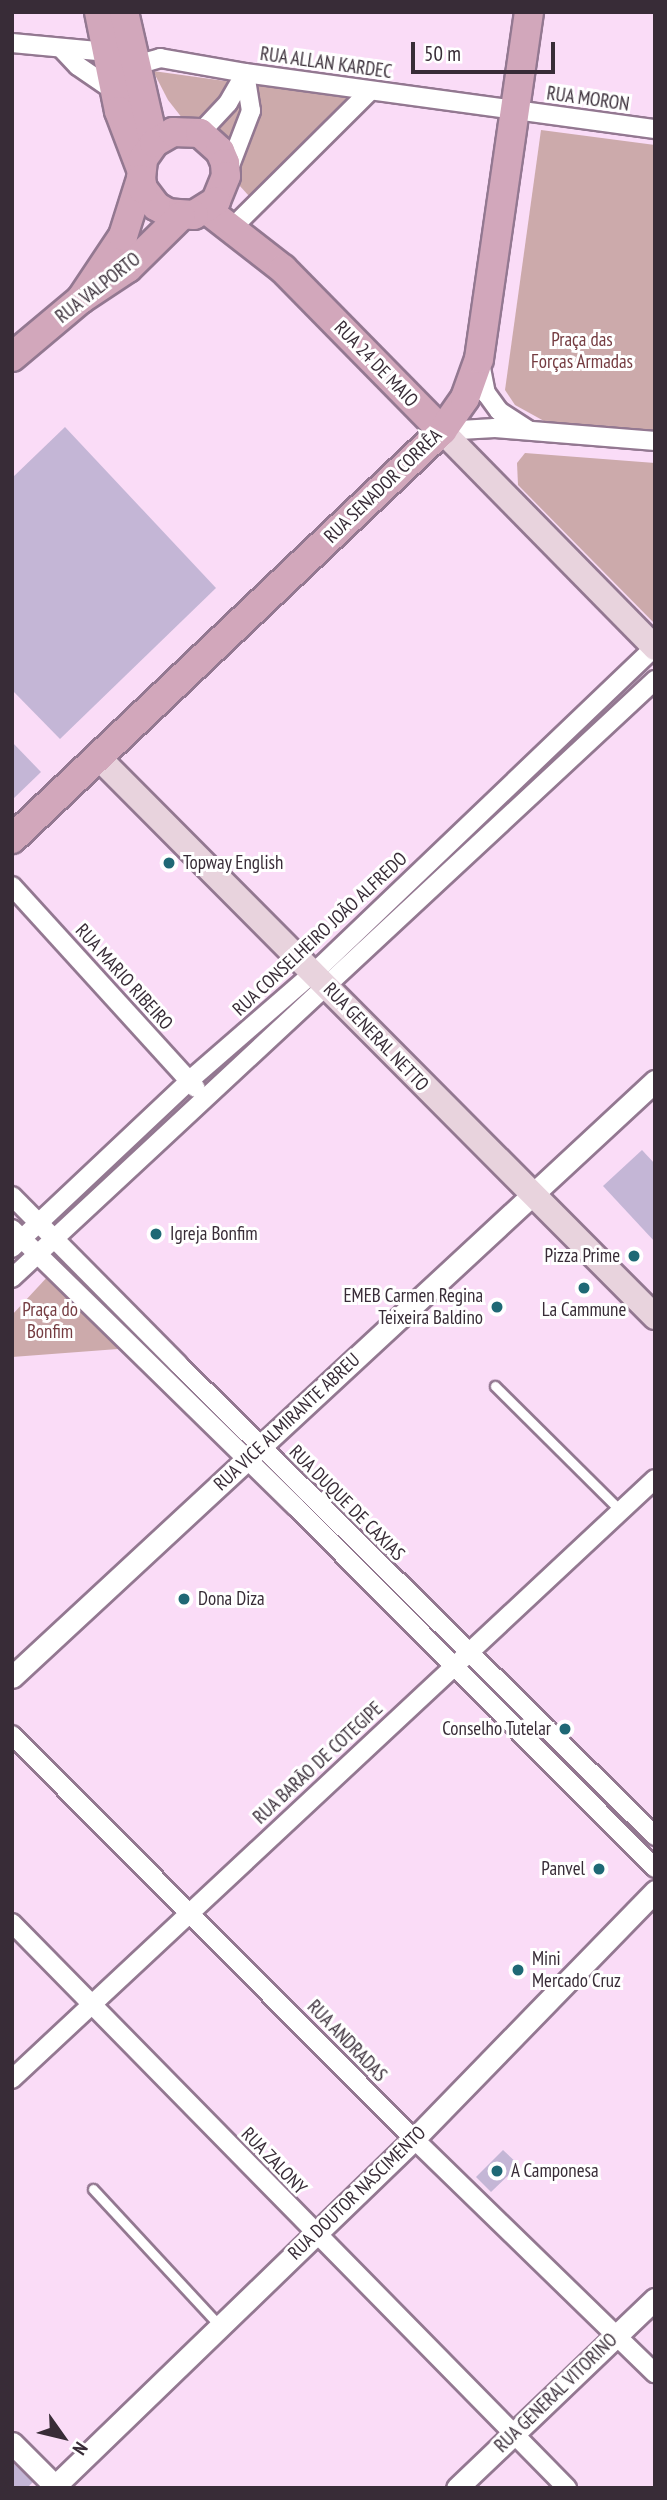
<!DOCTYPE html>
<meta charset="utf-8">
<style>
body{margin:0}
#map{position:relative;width:667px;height:2500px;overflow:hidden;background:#fadcf7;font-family:"PT Sans Narrow",sans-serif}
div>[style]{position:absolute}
.green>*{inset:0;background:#ccaaab}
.building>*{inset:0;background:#c4b6d6}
.roads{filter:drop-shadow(2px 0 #937891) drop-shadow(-2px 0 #937891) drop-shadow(0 2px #937891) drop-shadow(0 -2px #937891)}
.service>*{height:9px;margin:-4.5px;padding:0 4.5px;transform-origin:4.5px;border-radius:4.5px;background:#fff}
.minor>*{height:18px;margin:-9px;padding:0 9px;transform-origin:9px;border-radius:9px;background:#fff}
.tertiary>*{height:21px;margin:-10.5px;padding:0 10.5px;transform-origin:10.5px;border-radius:10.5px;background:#fff}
.secondary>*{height:24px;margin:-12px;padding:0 12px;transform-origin:12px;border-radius:12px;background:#e8d3dd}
.primary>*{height:28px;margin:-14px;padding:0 14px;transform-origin:14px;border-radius:14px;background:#d2a7bb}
.dots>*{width:19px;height:19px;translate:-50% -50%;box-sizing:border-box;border:4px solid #fff;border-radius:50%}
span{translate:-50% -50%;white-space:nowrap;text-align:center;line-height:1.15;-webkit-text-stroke:6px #fff;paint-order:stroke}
.street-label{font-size:19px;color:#382c37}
.park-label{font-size:19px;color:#753c41}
.poi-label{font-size:19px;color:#382c37}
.left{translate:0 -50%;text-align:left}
.right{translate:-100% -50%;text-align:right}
.frame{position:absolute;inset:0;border:14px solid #382c37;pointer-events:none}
.north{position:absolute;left:28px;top:2402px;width:70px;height:70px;-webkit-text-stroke:5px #fff;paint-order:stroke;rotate:124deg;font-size:19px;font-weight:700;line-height:28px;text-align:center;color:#382c37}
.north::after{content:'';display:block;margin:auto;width:24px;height:32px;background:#382c37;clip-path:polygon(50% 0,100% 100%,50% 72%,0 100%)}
.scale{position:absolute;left:411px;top:42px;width:144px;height:32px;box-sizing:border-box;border:4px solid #382c37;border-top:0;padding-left:9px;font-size:21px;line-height:24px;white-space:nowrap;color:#382c37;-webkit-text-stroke:5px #fff;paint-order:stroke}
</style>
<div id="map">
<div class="green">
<i style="clip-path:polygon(153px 71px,347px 98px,249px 196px,208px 151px,168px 100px)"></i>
<i style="clip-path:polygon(541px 130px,655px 145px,655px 435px,544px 421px,515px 405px,505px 390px)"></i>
<i style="clip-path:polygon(525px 453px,655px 463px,655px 624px,518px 485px,517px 463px)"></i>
<i style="clip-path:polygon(50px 1274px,118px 1349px,12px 1357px,12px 1315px)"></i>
</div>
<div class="building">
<i style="clip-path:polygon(65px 427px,216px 588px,60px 739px,12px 690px,12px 478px)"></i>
<i style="clip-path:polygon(12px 742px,41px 772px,12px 800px)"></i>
<i style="clip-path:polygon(642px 1150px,655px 1164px,655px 1242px,603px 1186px)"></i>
<i style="clip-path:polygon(503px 2150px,519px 2165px,491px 2192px,476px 2177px)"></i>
<i style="clip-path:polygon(12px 2462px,33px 2482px,27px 2488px,12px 2488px)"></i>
</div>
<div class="roads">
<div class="service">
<i style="left:495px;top:1386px;width:176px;rotate:44.8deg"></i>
<i style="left:93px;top:2189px;width:187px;rotate:47.2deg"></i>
</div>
<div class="minor">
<i style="left:12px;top:43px;width:96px;rotate:5.4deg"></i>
<i style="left:62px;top:49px;width:23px;rotate:47deg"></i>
<i style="left:78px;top:66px;width:46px;rotate:34.4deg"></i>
<i style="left:138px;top:73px;width:11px;rotate:-63deg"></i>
<i style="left:143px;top:63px;width:18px;rotate:-16deg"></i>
<i style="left:160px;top:58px;width:86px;rotate:10deg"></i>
<i style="left:245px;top:73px;width:414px;rotate:7.8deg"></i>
<i style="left:200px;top:133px;width:41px;rotate:-47deg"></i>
<i style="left:228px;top:103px;width:34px;rotate:-60deg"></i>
<i style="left:226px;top:176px;width:70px;rotate:-69deg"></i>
<i style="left:251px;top:111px;width:38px;rotate:-99deg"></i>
<i style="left:232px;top:228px;width:194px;rotate:-44.8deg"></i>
<i style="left:480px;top:363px;width:31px;rotate:79deg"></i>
<i style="left:486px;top:393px;width:22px;rotate:54deg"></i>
<i style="left:499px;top:411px;width:35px;rotate:33deg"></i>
<i style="left:442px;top:431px;width:53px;rotate:-3.2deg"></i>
<i style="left:495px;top:428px;width:161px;rotate:4.6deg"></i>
<i style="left:12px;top:886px;width:273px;rotate:47.7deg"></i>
<i style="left:12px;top:1196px;width:236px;rotate:45.3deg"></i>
<i style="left:178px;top:1364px;width:671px;rotate:44.7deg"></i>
<i style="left:12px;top:1229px;width:397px;rotate:44.4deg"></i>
<i style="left:296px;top:1507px;width:509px;rotate:45.16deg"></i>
<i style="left:12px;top:1248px;width:245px;rotate:-43.3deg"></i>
<i style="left:190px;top:1080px;width:172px;rotate:-41deg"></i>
<i style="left:320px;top:967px;width:462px;rotate:-43.7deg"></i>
<i style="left:12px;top:1278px;width:878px;rotate:-42.92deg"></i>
<i style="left:12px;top:1735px;width:570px;rotate:45.14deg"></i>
<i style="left:414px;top:2139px;width:336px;rotate:44.2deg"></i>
<i style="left:12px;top:1923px;width:792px;rotate:45.51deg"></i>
<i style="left:12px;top:2079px;width:879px;rotate:-43.02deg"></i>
</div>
<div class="tertiary">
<i style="left:12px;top:1677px;width:877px;rotate:-42.83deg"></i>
<i style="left:12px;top:2443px;width:64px;rotate:45deg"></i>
<i style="left:53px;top:2488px;width:502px;rotate:-44.03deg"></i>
<i style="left:414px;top:2139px;width:346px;rotate:-45.8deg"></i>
<i style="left:457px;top:2488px;width:274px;rotate:-43.7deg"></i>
</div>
<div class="secondary">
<i style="left:442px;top:431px;width:304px;rotate:45.5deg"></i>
<i style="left:98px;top:757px;width:790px;rotate:45.15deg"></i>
</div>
<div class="primary">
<i style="left:99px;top:12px;width:101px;rotate:78.6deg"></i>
<i style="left:119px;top:111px;width:62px;rotate:69.2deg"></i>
<i style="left:124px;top:12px;width:134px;rotate:77.1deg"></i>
<i style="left:206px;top:209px;width:98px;rotate:37.9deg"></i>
<i style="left:283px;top:269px;width:227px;rotate:45.5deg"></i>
<i style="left:81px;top:299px;width:76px;rotate:-56.3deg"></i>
<i style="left:123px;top:236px;width:60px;rotate:-72.5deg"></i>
<i style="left:141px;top:179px;width:20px;rotate:-84deg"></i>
<i style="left:143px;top:159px;width:19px;rotate:-55deg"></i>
<i style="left:154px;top:143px;width:22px;rotate:-30deg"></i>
<i style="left:173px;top:132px;width:27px;rotate:2deg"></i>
<i style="left:200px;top:133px;width:27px;rotate:42deg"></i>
<i style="left:220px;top:151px;width:13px;rotate:67deg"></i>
<i style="left:225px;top:163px;width:13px;rotate:86deg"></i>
<i style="left:226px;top:176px;width:27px;rotate:112deg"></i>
<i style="left:216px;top:201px;width:26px;rotate:148deg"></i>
<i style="left:194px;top:215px;width:26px;rotate:-176deg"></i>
<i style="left:168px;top:213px;width:14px;rotate:-150deg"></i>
<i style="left:156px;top:206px;width:21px;rotate:-127deg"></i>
<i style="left:143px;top:189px;width:10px;rotate:-101deg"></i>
<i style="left:12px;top:357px;width:90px;rotate:-40deg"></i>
<i style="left:81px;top:299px;width:56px;rotate:-33.4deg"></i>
<i style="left:128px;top:268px;width:74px;rotate:-44.5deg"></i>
<i style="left:12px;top:839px;width:593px;rotate:-43.5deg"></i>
<i style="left:442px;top:431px;width:40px;rotate:-55.1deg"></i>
<i style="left:465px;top:398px;width:41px;rotate:-70.3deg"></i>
<i style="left:479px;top:359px;width:351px;rotate:-81.8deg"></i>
</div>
</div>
<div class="dots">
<i style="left:169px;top:863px;background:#1f6875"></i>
<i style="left:156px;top:1234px;background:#1f6875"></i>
<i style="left:634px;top:1256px;background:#1f6875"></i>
<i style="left:584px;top:1288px;background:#1f6875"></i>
<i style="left:497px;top:1307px;background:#1f6875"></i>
<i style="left:184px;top:1599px;background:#1f6875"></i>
<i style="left:565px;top:1729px;background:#1f6875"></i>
<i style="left:599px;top:1869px;background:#1f6875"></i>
<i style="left:518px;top:1970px;background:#1f6875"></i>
<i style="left:497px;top:2171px;background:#1f6875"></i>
</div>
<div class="street-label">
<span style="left:326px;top:63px;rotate:8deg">RUA ALLAN KARDEC</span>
<span style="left:588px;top:99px;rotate:8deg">RUA MORON</span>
<span style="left:98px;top:288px;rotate:-38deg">RUA VALPORTO</span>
<span style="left:376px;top:364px;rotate:46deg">RUA 24 DE MAIO</span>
<span style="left:383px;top:486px;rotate:-44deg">RUA SENADOR CORRÊA</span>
<span style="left:320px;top:934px;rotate:-43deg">RUA CONSELHEIRO JOÃO ALFREDO</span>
<span style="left:124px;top:977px;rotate:48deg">RUA MARIO RIBEIRO</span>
<span style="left:376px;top:1037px;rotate:46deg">RUA GENERAL NETTO</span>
<span style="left:287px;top:1422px;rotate:-43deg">RUA VICE ALMIRANTE ABREU</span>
<span style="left:347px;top:1503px;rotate:45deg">RUA DUQUE DE CAXIAS</span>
<span style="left:318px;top:1763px;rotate:-43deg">RUA BARÃO DE COTEGIPE</span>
<span style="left:347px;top:2041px;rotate:46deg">RUA ANDRADAS</span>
<span style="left:274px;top:2161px;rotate:46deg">RUA ZALONY</span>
<span style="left:357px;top:2193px;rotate:-44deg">RUA DOUTOR NASCIMENTO</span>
<span style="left:556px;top:2393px;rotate:-44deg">RUA GENERAL VITORINO</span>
</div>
<div class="park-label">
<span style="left:582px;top:351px">Praça das<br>Forças Armadas</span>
<span style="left:50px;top:1321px">Praça do<br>Bonfim</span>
</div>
<div class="poi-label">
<span class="left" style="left:183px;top:863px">Topway English</span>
<span class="left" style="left:170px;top:1234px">Igreja Bonfim</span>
<span class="right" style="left:620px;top:1256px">Pizza Prime</span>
<span class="right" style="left:483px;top:1307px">EMEB Carmen Regina<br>Teixeira Baldino</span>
<span style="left:584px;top:1310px">La Cammune</span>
<span class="left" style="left:198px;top:1599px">Dona Diza</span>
<span class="right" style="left:551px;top:1729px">Conselho Tutelar</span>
<span class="right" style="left:585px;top:1869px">Panvel</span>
<span class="left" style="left:532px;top:1970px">Mini<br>Mercado Cruz</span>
<span class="left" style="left:511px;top:2171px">A Camponesa</span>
</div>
<div class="frame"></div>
<div class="north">N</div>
<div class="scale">50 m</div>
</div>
